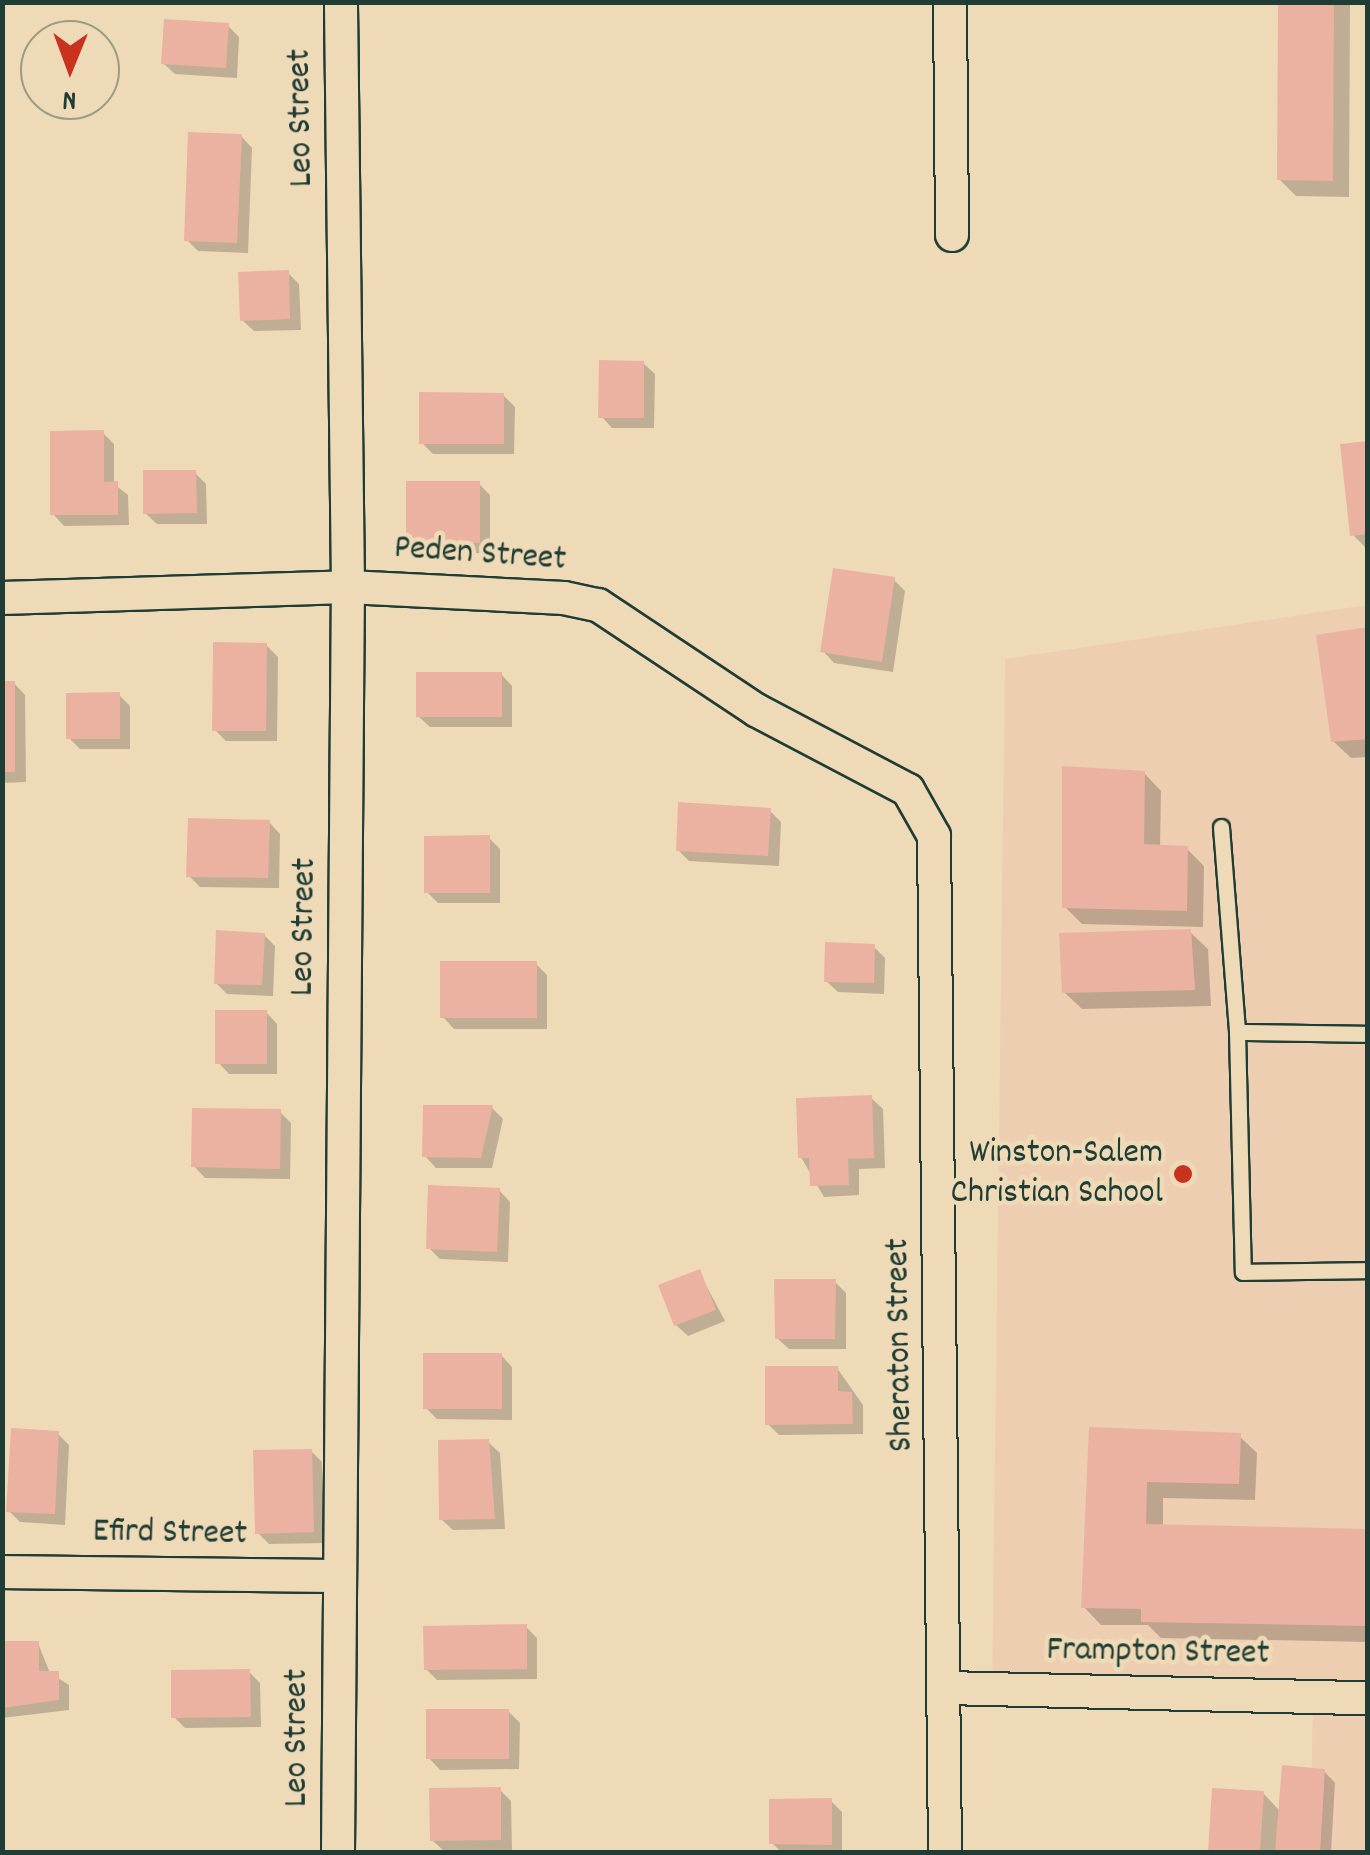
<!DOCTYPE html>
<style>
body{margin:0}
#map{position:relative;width:1370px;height:1855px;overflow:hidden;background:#efdab8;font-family:Dekko,sans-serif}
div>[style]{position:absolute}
.built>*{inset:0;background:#eeceb1}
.shadow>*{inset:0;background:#0003}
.building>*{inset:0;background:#ebb2a2}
.roads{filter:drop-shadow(2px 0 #1f3d34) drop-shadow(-2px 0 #1f3d34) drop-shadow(0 2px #1f3d34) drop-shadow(0 -2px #1f3d34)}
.service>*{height:15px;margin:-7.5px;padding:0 7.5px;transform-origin:7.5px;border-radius:7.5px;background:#efdab8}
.minor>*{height:32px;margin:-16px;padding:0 16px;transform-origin:16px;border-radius:16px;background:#efdab8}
.dots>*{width:28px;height:28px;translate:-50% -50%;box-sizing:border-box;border:5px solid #efdab8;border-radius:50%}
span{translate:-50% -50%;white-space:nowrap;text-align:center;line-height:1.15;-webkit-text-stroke:9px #efdab8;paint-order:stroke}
.street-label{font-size:35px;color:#1f3d34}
.poi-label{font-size:35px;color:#1f3d34}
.right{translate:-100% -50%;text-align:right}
.frame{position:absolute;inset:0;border:5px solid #1f3d34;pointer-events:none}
.north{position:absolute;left:20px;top:20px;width:100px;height:100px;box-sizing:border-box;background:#efdab8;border:2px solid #9c9b83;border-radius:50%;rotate:181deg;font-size:28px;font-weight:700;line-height:40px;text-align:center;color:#1f3d34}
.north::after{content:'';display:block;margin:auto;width:35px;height:45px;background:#c8321e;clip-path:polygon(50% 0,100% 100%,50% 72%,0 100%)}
</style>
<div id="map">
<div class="built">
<i style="clip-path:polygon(1367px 605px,1367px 1852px,1310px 1852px,1313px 1697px,992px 1690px,1005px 659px)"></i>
</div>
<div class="shadow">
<i style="clip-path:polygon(1280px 2px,1350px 2px,1349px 197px,1296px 196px,1279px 179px)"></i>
<i style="clip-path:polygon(228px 26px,239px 37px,237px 78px,175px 74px,163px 63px)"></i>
<i style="clip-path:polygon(241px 136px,252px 148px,248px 253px,198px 251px,187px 240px)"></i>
<i style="clip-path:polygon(288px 273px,299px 284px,301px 330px,254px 331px,242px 320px)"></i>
<i style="clip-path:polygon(643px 363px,655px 374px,654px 428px,612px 428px,601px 416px)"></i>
<i style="clip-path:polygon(503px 395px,515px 407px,514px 454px,433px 454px,422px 443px)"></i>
<i style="clip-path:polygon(103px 433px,114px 444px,114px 484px,128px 495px,129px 525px,64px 526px,53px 514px)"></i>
<i style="clip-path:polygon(1368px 444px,1368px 550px,1353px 535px)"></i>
<i style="clip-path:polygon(195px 473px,206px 484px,207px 524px,157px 524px,145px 513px)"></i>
<i style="clip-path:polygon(479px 484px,490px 495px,490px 553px,419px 553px,408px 542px)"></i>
<i style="clip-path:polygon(893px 579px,905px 591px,893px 672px,834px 663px,823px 651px)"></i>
<i style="clip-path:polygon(1368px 630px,1368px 757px,1351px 758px,1333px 741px)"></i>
<i style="clip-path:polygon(266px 645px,278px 657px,277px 741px,226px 741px,215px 730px)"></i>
<i style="clip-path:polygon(501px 674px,512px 686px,512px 727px,430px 727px,418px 716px)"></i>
<i style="clip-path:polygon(14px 683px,25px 695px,26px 782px,2px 783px,2px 684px)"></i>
<i style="clip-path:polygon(119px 695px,130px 706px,130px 749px,80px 749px,69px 738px)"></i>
<i style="clip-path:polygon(1144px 773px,1161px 791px,1160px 848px,1187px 849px,1204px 866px,1203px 927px,1082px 924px,1065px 907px)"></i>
<i style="clip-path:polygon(770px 811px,781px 822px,779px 866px,689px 861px,678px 850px)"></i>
<i style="clip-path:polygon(269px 822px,280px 834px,279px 888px,200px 887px,189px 876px)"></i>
<i style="clip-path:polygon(489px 838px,500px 849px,500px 903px,438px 903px,427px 892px)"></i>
<i style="clip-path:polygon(1190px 932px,1208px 949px,1211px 1006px,1082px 1009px,1064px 992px)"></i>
<i style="clip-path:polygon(264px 935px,275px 946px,273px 996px,227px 994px,216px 983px)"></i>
<i style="clip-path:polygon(874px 947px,885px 958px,884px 994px,838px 992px,826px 981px)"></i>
<i style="clip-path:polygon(536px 964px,547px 975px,547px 1029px,454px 1029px,443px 1017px)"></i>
<i style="clip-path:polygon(266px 1012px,277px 1024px,277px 1074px,229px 1074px,218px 1062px)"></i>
<i style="clip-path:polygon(871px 1098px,883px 1109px,885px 1168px,859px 1169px,859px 1195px,824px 1197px,801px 1157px)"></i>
<i style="clip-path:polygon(492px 1108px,503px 1119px,492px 1168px,436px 1168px,425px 1156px)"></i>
<i style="clip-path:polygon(280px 1112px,291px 1123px,290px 1179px,205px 1178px,194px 1166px)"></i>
<i style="clip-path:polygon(499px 1190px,510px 1202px,508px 1262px,440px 1259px,429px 1248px)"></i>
<i style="clip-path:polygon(699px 1272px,725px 1321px,688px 1336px,676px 1325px)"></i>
<i style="clip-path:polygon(834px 1281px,846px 1293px,846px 1349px,789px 1349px,777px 1338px)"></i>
<i style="clip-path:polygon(501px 1355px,512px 1367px,512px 1420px,437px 1419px,426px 1408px)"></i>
<i style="clip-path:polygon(837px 1368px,863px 1405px,863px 1434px,779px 1435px,768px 1424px)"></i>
<i style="clip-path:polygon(1091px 1430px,1239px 1436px,1257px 1453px,1255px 1500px,1163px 1498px,1163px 1527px,1368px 1532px,1368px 1642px,1161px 1638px,1148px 1625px,1101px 1625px,1084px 1607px)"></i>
<i style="clip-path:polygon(58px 1434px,69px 1445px,65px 1525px,20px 1522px,9px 1511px)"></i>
<i style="clip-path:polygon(488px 1442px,500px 1453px,505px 1529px,453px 1530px,441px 1519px)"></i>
<i style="clip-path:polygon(311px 1451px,322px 1462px,324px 1543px,269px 1544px,258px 1533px)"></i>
<i style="clip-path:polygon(526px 1627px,537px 1638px,537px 1679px,437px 1680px,426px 1669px)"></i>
<i style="clip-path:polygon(38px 1643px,50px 1673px,69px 1685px,69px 1710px,2px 1718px,2px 1644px)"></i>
<i style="clip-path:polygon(249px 1672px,260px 1683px,261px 1727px,185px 1728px,174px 1717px)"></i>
<i style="clip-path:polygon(508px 1711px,520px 1723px,519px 1769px,440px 1770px,429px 1758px)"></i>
<i style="clip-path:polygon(1324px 1771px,1335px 1783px,1331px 1852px,1210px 1852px,1214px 1790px,1263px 1793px,1280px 1811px)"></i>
<i style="clip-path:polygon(500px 1790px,511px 1801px,512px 1851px,444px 1851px,432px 1840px)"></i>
<i style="clip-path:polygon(831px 1801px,842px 1812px,842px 1852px,781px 1852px,772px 1843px)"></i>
</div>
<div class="building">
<i style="clip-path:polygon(1278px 2px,1334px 2px,1333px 181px,1277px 180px)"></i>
<i style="clip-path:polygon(164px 19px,229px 23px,226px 68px,161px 64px)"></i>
<i style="clip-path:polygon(188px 132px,242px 134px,237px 243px,184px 241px)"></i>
<i style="clip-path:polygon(289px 270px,290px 319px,240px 321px,238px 272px)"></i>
<i style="clip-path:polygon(599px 360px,644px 361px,644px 418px,598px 418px)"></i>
<i style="clip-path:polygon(419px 392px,504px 393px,504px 444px,419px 444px)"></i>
<i style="clip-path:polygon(104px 430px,104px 482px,118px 481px,118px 515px,50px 515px,50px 431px)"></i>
<i style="clip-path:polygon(1368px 441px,1368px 534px,1350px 536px,1340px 444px)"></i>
<i style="clip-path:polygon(143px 470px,196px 470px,197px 513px,143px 514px)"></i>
<i style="clip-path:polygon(406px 481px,480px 481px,480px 543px,406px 543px)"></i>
<i style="clip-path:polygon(833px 568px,895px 577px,882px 662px,820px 652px)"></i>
<i style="clip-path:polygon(1368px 627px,1368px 739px,1331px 742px,1316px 635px)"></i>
<i style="clip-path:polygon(213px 642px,267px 643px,266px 731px,212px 731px)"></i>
<i style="clip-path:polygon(416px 672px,502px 672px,502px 717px,416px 717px)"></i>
<i style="clip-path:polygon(2px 681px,15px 681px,15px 772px,2px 772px)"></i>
<i style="clip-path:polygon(120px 692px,120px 739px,66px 739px,66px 693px)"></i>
<i style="clip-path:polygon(1062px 766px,1145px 771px,1144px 844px,1188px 846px,1187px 911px,1062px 908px)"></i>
<i style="clip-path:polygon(678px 802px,771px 808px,768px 856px,676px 851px)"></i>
<i style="clip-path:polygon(188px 818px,270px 820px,268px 878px,186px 877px)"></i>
<i style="clip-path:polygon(490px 835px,490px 893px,424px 893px,424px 836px)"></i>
<i style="clip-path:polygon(1191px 929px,1195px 990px,1062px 993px,1059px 933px)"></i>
<i style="clip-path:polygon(216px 930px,265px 933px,262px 985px,214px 984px)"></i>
<i style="clip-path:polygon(825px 942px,875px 944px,874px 983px,824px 982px)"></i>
<i style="clip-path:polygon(440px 961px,537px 961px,537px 1018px,440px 1018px)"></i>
<i style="clip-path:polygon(215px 1010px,267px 1010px,267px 1064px,215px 1064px)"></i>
<i style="clip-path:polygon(872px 1095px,874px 1158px,848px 1159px,849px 1185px,810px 1186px,809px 1158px,798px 1158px,796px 1098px)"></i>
<i style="clip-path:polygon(423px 1105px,493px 1105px,481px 1158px,422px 1157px)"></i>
<i style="clip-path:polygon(192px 1108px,281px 1109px,280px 1169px,191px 1167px)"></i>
<i style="clip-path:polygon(428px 1185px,500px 1188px,497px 1252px,426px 1249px)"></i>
<i style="clip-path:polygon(700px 1269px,716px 1310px,674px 1326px,658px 1285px)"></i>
<i style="clip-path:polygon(774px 1279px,836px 1279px,835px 1339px,775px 1339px)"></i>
<i style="clip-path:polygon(423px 1353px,502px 1353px,502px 1409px,423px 1409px)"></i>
<i style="clip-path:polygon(765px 1366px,838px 1366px,838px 1391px,852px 1392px,853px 1424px,765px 1425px)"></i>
<i style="clip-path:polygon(1089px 1427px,1241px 1433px,1239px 1484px,1147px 1482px,1146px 1524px,1368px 1529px,1368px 1626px,1141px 1622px,1141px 1609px,1081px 1608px)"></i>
<i style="clip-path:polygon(11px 1428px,59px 1431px,55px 1514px,6px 1512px)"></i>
<i style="clip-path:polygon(489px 1439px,495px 1519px,439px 1520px,438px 1440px)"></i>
<i style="clip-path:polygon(312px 1449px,314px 1532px,255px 1534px,253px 1450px)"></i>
<i style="clip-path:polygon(527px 1624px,527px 1669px,424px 1670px,423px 1626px)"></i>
<i style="clip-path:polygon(2px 1641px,39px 1641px,39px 1671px,59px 1671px,59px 1700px,2px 1708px)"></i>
<i style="clip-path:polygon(250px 1669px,251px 1717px,171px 1718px,171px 1670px)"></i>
<i style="clip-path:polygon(426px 1709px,509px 1709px,509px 1759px,426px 1759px)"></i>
<i style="clip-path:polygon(1282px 1765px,1325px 1769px,1320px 1852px,1275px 1852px)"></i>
<i style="clip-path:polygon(501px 1787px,501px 1840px,430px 1841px,429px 1788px)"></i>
<i style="clip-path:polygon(1212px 1788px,1264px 1791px,1260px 1852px,1208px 1852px)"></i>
<i style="clip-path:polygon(832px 1798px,832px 1845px,769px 1844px,769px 1799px)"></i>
</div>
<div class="roads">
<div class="service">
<i style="left:1221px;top:827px;width:206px;rotate:85.5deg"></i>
<i style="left:1368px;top:1034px;width:131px;rotate:-179.1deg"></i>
<i style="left:1237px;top:1032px;width:240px;rotate:88.6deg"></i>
<i style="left:1243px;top:1272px;width:125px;rotate:-0.9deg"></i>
</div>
<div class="minor">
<i style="left:950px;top:2px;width:233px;rotate:89.5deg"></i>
<i style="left:2px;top:598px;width:346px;rotate:-1.8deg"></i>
<i style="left:348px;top:587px;width:216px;rotate:2.9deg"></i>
<i style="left:564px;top:598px;width:35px;rotate:12deg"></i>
<i style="left:598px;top:605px;width:190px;rotate:33.6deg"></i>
<i style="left:756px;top:710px;width:172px;rotate:27.8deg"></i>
<i style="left:908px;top:790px;width:53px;rotate:60.5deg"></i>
<i style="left:934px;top:836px;width:1016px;rotate:89.38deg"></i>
<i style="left:2px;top:1572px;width:336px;rotate:0.7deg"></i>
<i style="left:946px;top:1688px;width:422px;rotate:1.4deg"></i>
<i style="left:338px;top:1852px;width:1265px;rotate:-89.55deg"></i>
<i style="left:348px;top:587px;width:585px;rotate:-90.69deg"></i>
</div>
</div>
<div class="dots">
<i style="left:1183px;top:1174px;background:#c8321e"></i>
</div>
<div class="street-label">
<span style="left:302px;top:118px;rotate:-91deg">Leo Street</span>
<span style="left:480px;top:555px;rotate:4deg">Peden Street</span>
<span style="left:305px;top:927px;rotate:-89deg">Leo Street</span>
<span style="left:901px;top:1345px;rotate:-91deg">Sheraton Street</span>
<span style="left:170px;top:1534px;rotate:1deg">Efird Street</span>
<span style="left:1158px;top:1653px;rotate:1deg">Frampton Street</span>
<span style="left:298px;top:1738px;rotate:-90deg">Leo Street</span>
</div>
<div class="poi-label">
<span class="right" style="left:1163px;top:1174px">Winston-Salem<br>Christian School</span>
</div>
<div class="frame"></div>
<div class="north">N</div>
</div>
